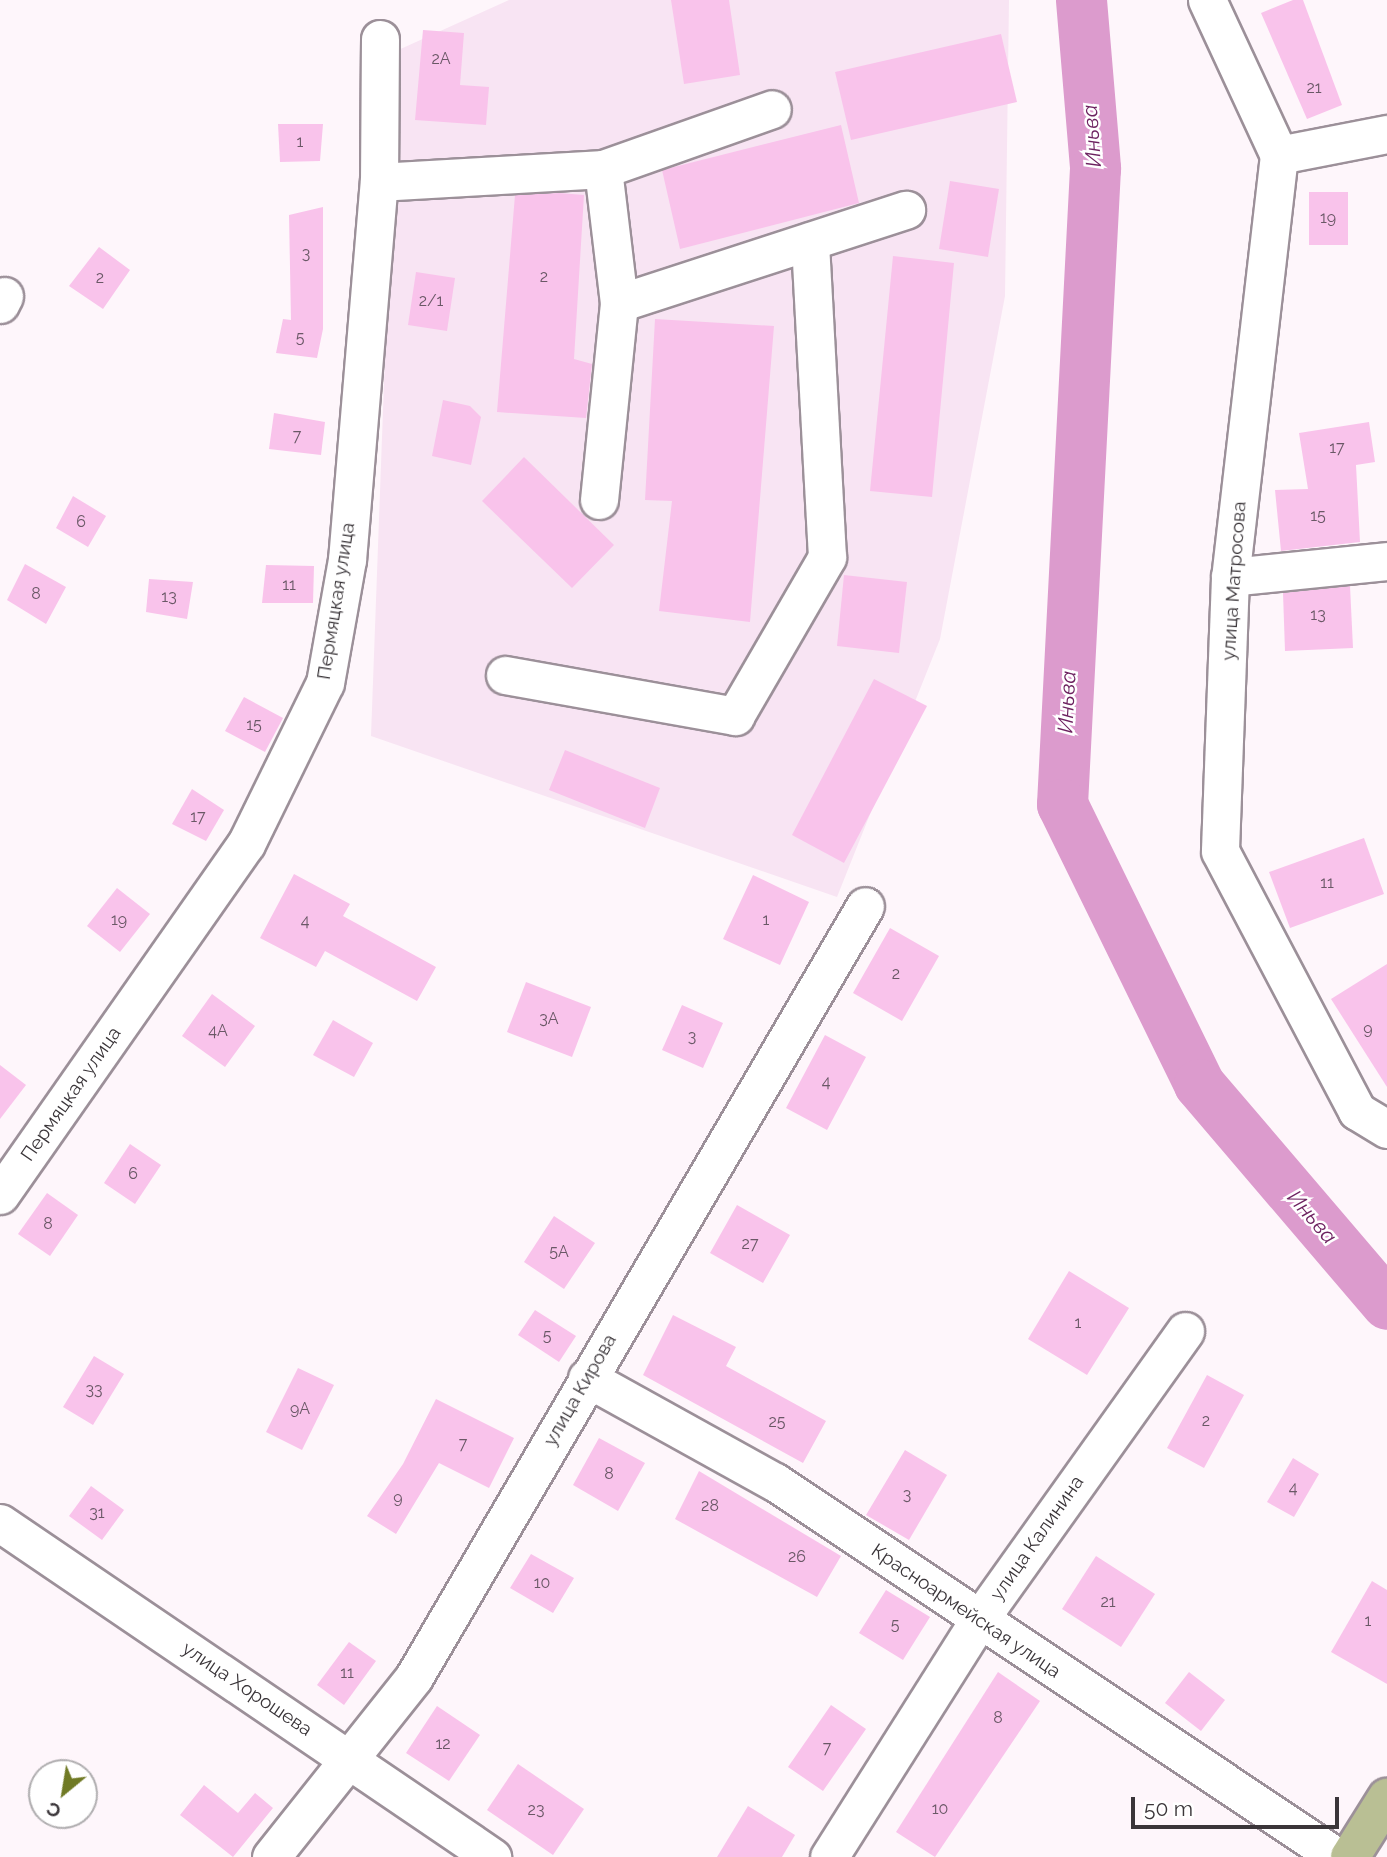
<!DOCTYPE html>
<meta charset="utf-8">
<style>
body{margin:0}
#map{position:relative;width:1387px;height:1857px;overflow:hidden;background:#fef6fb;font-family:Raleway,sans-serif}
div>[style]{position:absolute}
.built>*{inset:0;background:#f8e4f3}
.river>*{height:51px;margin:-25.5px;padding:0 25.5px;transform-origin:25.5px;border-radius:25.5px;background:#dc9bcd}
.building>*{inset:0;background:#f9c3eb}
.roads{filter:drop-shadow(2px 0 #9c9099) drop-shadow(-2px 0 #9c9099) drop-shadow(0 2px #9c9099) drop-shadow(0 -2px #9c9099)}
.minor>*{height:37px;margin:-18.5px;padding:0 18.5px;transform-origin:18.5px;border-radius:18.5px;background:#fff}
.major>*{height:38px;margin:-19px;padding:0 19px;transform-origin:19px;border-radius:19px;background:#b9bf94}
span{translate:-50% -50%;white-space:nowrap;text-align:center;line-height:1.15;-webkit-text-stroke:5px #fff;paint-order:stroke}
.number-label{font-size:16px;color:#6a5866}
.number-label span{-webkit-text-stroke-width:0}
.street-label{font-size:19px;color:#3a3539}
.water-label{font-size:21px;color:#6d2260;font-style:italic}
.north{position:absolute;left:28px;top:1759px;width:70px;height:70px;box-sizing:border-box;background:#fff;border:2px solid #b0aeb0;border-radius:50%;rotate:210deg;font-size:19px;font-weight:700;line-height:28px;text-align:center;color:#3a3539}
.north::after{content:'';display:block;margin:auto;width:24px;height:32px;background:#707a25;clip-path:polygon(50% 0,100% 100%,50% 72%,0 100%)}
.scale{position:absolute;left:1131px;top:1797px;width:208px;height:32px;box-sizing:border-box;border:4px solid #3a3539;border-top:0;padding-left:9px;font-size:21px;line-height:24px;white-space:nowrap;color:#3a3539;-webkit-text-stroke:5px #fff;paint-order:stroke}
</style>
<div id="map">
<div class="built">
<i style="clip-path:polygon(509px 0,1009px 0,1005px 296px,940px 639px,837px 897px,371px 736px,393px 139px,385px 56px)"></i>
</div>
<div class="river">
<i style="left:1081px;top:0;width:169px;rotate:85.2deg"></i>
<i style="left:1095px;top:168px;width:637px;rotate:92.97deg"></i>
<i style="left:1062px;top:804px;width:312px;rotate:63.9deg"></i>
<i style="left:1199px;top:1084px;width:289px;rotate:49.5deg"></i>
</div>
<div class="building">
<i style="clip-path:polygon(671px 0,729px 0,740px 75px,684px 84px)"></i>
<i style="clip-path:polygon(1293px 0,1303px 0,1342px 105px,1307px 119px,1261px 13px)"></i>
<i style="clip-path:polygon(423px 30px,464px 33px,460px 85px,489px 87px,486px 125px,415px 120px)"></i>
<i style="clip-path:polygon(1001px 34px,1017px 102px,851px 140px,835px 72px)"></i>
<i style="clip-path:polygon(278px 124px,323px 124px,320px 161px,280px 162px)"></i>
<i style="clip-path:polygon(841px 125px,859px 203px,680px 249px,662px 170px)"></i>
<i style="clip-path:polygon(950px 181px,999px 189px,988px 257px,939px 249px)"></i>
<i style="clip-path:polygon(1309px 192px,1348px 192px,1348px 245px,1309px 245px)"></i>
<i style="clip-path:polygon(559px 193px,584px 195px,574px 359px,592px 364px,586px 418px,497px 412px,515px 195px)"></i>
<i style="clip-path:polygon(323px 207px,323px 329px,317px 358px,276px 353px,283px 319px,291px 320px,289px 215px)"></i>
<i style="clip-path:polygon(99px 247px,130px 270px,103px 309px,69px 286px)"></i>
<i style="clip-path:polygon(893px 256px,954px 263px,932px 497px,870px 491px)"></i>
<i style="clip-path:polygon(416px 272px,455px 278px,447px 331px,408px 325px)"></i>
<i style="clip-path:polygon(655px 319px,774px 326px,750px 622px,659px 611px,672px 501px,645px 500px)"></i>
<i style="clip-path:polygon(443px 400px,470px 406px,481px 417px,471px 465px,432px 456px)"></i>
<i style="clip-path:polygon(274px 413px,325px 422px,321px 455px,269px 449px)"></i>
<i style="clip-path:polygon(1369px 422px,1375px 462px,1356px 465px,1360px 542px,1281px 551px,1275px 490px,1308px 489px,1299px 433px)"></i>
<i style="clip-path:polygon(524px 457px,614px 545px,572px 588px,482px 501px)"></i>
<i style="clip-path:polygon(73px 496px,106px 516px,88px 547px,56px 528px)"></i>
<i style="clip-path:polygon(25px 564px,66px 587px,46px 624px,7px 600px)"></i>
<i style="clip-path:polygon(266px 565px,314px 566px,313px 603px,262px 603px)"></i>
<i style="clip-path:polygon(844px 575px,907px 582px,899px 653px,837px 646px)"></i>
<i style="clip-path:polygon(149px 579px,193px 582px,187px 619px,146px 612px)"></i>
<i style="clip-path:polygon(1350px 586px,1353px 648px,1285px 651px,1283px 593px)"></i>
<i style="clip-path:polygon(874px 679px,927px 706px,844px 863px,792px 835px)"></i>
<i style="clip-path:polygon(244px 697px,283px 718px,265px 752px,225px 731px)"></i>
<i style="clip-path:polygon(565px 750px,660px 788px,645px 828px,549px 790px)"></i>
<i style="clip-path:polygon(192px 789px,224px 810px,206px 841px,172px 824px)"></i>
<i style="clip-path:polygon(1364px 838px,1384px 894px,1290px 928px,1269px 872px)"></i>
<i style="clip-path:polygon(294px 874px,350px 904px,343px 916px,436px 967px,417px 1001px,325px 951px,316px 967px,260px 938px)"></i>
<i style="clip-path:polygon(753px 875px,809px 902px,780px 965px,723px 939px)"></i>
<i style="clip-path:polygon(117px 888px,150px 914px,120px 952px,87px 926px)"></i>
<i style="clip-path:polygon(890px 928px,939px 956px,902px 1021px,853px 993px)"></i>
<i style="clip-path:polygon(1387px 964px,1387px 1087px,1331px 999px)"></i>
<i style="clip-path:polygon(526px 982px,591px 1007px,572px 1057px,507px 1032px)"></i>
<i style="clip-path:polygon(212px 994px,255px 1026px,225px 1067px,182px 1036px)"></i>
<i style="clip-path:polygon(682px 1005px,723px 1023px,703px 1068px,662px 1050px)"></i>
<i style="clip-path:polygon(333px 1020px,373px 1043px,354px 1077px,313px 1055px)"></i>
<i style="clip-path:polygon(825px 1035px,866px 1057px,827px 1130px,786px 1108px)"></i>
<i style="clip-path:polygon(0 1065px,26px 1085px,0 1119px)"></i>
<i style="clip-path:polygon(130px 1144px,161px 1165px,135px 1204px,104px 1183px)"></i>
<i style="clip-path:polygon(47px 1193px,78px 1215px,50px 1256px,18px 1234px)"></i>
<i style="clip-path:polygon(737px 1205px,790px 1235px,763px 1283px,710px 1253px)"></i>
<i style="clip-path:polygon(554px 1216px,595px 1243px,564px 1289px,524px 1262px)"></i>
<i style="clip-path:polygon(1069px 1271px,1129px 1308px,1087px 1375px,1028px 1339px)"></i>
<i style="clip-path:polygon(535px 1310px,576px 1336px,559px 1362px,518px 1335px)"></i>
<i style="clip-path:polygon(673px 1315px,736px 1347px,726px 1366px,826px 1421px,803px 1463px,643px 1375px)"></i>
<i style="clip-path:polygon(94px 1356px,124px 1374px,93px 1425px,63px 1407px)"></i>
<i style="clip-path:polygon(298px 1368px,334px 1385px,302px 1450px,266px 1432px)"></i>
<i style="clip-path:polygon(1207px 1375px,1244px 1395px,1204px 1468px,1167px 1448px)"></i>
<i style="clip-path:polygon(436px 1399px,514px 1438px,489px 1488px,439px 1463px,396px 1534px,367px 1516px,403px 1464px)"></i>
<i style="clip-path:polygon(599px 1438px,645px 1463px,618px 1511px,573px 1485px)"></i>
<i style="clip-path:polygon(905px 1450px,947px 1475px,909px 1540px,866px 1515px)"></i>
<i style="clip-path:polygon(1293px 1458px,1319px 1474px,1294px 1517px,1267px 1502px)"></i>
<i style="clip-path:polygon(699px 1471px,841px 1556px,817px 1597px,675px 1519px)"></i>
<i style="clip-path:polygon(91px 1486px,124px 1510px,102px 1540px,69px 1516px)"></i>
<i style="clip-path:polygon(531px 1554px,574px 1578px,553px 1613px,510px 1588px)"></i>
<i style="clip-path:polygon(1096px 1556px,1155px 1594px,1121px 1647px,1062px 1609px)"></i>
<i style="clip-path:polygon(1372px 1581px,1387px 1590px,1387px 1684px,1331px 1652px)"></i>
<i style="clip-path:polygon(886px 1590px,930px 1617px,903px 1660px,859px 1633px)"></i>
<i style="clip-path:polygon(349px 1642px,376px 1661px,344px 1705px,317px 1685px)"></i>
<i style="clip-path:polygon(998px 1672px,1040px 1701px,935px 1857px,896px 1832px)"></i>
<i style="clip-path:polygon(1189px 1672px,1225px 1700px,1201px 1731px,1165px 1703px)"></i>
<i style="clip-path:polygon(831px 1705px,866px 1729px,823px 1791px,788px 1767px)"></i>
<i style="clip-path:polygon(437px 1706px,480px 1735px,449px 1781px,406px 1753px)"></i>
<i style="clip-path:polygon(518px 1764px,584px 1809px,553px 1855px,487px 1810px)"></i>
<i style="clip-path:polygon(204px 1785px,238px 1813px,255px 1793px,273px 1808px,233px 1857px,180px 1815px)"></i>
<i style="clip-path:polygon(748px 1806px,795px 1835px,782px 1857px,717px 1857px)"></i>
</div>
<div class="roads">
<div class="minor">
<i style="left:1207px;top:0;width:171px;rotate:65.1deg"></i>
<i style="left:1279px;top:155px;width:425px;rotate:96.6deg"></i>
<i style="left:1230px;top:577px;width:274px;rotate:92.1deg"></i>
<i style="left:1220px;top:851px;width:294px;rotate:62.2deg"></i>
<i style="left:1357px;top:1111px;width:35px;rotate:31deg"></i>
<i style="left:1279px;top:155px;width:110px;rotate:-11deg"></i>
<i style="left:603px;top:169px;width:135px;rotate:83.2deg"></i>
<i style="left:619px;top:303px;width:302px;rotate:-18deg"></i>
<i style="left:379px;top:182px;width:224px;rotate:-3.3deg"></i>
<i style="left:603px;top:169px;width:179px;rotate:-19.5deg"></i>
<i style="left:0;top:304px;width:9px;rotate:-63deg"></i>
<i style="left:599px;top:500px;width:198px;rotate:-84.2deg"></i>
<i style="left:1230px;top:577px;width:158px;rotate:-5.8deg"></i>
<i style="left:505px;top:675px;width:234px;rotate:10.1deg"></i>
<i style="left:735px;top:716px;width:184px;rotate:-59.9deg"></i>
<i style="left:827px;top:557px;width:316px;rotate:-93.1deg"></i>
<i style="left:0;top:1195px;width:429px;rotate:-55deg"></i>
<i style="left:246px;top:844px;width:179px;rotate:-63.9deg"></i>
<i style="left:325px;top:683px;width:125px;rotate:-79.9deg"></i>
<i style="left:347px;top:560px;width:379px;rotate:-85.2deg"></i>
<i style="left:379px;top:182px;width:143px;rotate:-89.6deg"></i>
<i style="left:587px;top:1378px;width:215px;rotate:29deg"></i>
<i style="left:775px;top:1482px;width:676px;rotate:33.71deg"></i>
<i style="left:0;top:1523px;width:595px;rotate:34.17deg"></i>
<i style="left:271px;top:1857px;width:230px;rotate:-51.5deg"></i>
<i style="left:414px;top:1677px;width:893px;rotate:-59.67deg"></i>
<i style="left:829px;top:1857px;width:280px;rotate:-57.7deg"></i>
<i style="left:979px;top:1620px;width:355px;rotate:-54.5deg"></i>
</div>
<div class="major">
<i style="left:1350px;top:1857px;width:70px;rotate:-57.9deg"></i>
</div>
</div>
<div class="number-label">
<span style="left:441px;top:59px">2А</span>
<span style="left:1314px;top:88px">21</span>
<span style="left:300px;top:142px">1</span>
<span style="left:1328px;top:218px">19</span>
<span style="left:306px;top:254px">3</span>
<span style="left:544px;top:277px">2</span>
<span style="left:100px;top:278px">2</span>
<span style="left:431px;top:301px">2/1</span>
<span style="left:300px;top:338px">5</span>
<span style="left:297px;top:436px">7</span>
<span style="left:1337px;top:448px">17</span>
<span style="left:1318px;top:516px">15</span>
<span style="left:81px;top:522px">6</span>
<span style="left:289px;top:585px">11</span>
<span style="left:36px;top:594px">8</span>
<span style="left:169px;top:597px">13</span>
<span style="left:1318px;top:615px">13</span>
<span style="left:254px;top:725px">15</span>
<span style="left:198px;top:817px">17</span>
<span style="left:1327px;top:883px">11</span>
<span style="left:119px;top:920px">19</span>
<span style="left:766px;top:920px">1</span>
<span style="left:305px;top:921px">4</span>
<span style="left:896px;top:974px">2</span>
<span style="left:549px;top:1019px">3А</span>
<span style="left:1368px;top:1029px">9</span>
<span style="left:218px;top:1031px">4А</span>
<span style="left:692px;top:1037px">3</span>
<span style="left:826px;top:1082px">4</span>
<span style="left:133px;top:1174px">6</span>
<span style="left:48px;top:1224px">8</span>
<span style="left:750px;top:1244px">27</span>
<span style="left:559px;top:1252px">5А</span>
<span style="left:1078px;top:1323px">1</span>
<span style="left:547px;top:1336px">5</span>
<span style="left:94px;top:1390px">33</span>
<span style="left:300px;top:1409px">9А</span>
<span style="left:1206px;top:1421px">2</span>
<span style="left:777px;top:1422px">25</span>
<span style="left:463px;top:1444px">7</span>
<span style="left:609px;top:1474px">8</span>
<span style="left:1293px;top:1488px">4</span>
<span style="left:907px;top:1495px">3</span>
<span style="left:398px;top:1498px">9</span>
<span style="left:710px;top:1506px">28</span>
<span style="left:97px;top:1513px">31</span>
<span style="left:797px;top:1557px">26</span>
<span style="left:542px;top:1583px">10</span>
<span style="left:1108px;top:1602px">21</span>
<span style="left:1368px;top:1621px">1</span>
<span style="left:895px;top:1625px">5</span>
<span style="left:347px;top:1673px">11</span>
<span style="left:998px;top:1718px">8</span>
<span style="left:443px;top:1744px">12</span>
<span style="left:827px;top:1748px">7</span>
<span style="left:940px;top:1809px">10</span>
<span style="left:536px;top:1810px">23</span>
</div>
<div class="street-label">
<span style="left:1234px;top:581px;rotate:-86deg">улица Матросова</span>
<span style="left:336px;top:601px;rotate:-81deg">Пермяцкая улица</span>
<span style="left:71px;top:1094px;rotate:-55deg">Пермяцкая улица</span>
<span style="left:580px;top:1390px;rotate:-60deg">улица Кирова</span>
<span style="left:1037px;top:1538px;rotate:-55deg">улица Калинина</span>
<span style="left:966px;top:1611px;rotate:34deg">Красноармейская улица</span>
<span style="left:247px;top:1689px;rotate:34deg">улица Хорошева</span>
</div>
<div class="water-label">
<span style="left:1092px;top:136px;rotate:-94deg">Иньва</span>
<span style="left:1067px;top:702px;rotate:-87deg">Иньва</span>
<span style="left:1312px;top:1217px;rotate:49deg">Иньва</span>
</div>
<div class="north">С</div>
<div class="scale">50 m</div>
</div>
